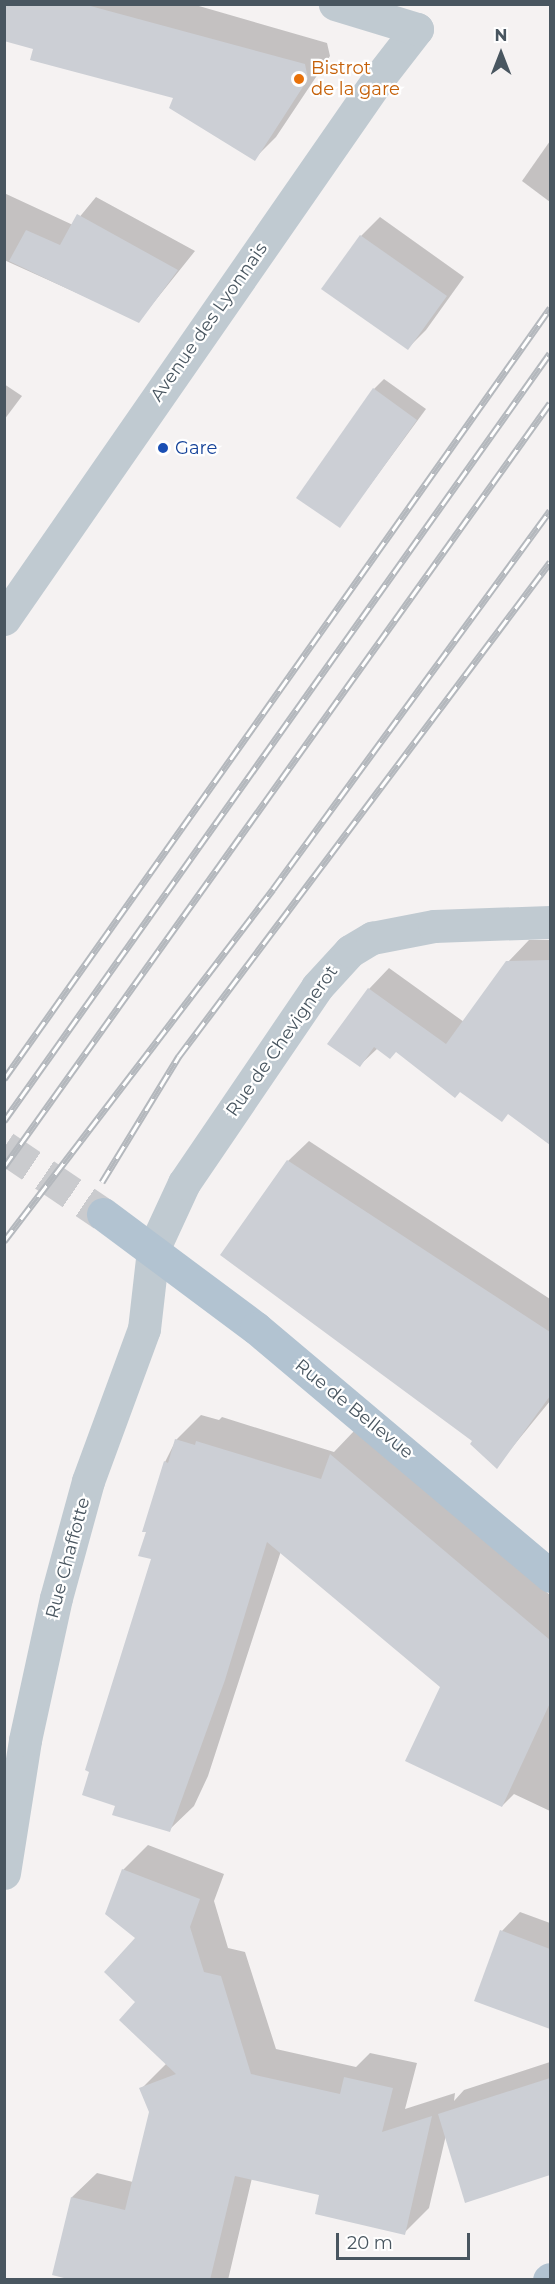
<!DOCTYPE html>
<style>
body{margin:0}
#map{position:relative;width:555px;height:2284px;overflow:hidden;background:#f5f2f2;font-family:Montserrat,sans-serif}
div>[style]{position:absolute}
.shadow>*{inset:0;background:#0003}
.building>*{inset:0;background:#cccfd5}
.primary-tunnel>*{height:33px;margin-top:-16.5px;transform-origin:0;background:repeating-linear-gradient(90deg,#cacbce 0 33px,transparent 0 49px)}
.minor>*{height:33px;margin:-16.5px;padding:0 16.5px;transform-origin:16.5px;border-radius:16.5px;background:#c0cad1}
.tertiary>*{height:33px;margin:-16.5px;padding:0 16.5px;transform-origin:16.5px;border-radius:16.5px;background:#c0cad1}
.primary>*{height:33px;margin:-16.5px;padding:0 16.5px;transform-origin:16.5px;border-radius:16.5px;background:#b2c3d1}
.rail>*{height:7px;margin-top:-3.5px;transform-origin:0;background:repeating-linear-gradient(90deg,#fff 0 14px,#b4b8bd 0 28px);box-sizing:border-box;border-block:2px solid #b4b8bd}
.dots>*{width:16px;height:16px;translate:-50% -50%;box-sizing:border-box;border:3px solid #fff;border-radius:50%}
span{translate:-50% -50%;white-space:nowrap;text-align:center;line-height:1.15;-webkit-text-stroke:4.5px #fff;paint-order:stroke}
.food-label{font-size:18px;color:#c56008}
.left{translate:0 -50%;text-align:left}
.street-label{font-size:18px;color:#495660}
.transit-label{font-size:18px;color:#164399}
.frame{position:absolute;inset:0;border:6px solid #495660;pointer-events:none}
.north{position:absolute;left:471px;top:24px;width:60px;height:60px;-webkit-text-stroke:4px #fff;paint-order:stroke;rotate:0deg;font-size:16px;font-weight:700;line-height:24px;text-align:center;color:#495660}
.north::after{content:'';display:block;margin:auto;width:21px;height:27px;background:#495660;clip-path:polygon(50% 0,100% 100%,50% 72%,0 100%)}
.scale{position:absolute;left:336px;top:2233px;width:134px;height:27px;box-sizing:border-box;border:3px solid #495660;border-top:0;padding-left:8px;font-size:18px;line-height:21px;white-space:nowrap;color:#495660;-webkit-text-stroke:4px #fff;paint-order:stroke}
</style>
<div id="map">
<div class="shadow">
<i style="clip-path:polygon(4px 4px,192px 4px,327px 43px,330px 56px,276px 137px,254px 159px,175px 97px,35px 48px)"></i>
<i style="clip-path:polygon(550px 141px,550px 202px,522px 181px)"></i>
<i style="clip-path:polygon(4px 193px,73px 225px,96px 197px,195px 251px,139px 321px,4px 260px)"></i>
<i style="clip-path:polygon(380px 217px,464px 277px,426px 330px,408px 348px,324px 288px,361px 236px)"></i>
<i style="clip-path:polygon(384px 379px,426px 409px,340px 526px,374px 389px)"></i>
<i style="clip-path:polygon(4px 384px,22px 396px,4px 420px)"></i>
<i style="clip-path:polygon(529px 940px,550px 940px,550px 1143px,508px 1113px,397px 1051px,378px 1048px,360px 1065px,369px 989px,389px 968px,464px 1022px,508px 962px)"></i>
<i style="clip-path:polygon(309px 1141px,550px 1299px,550px 1401px,497px 1466px,474px 1440px,288px 1161px)"></i>
<i style="clip-path:polygon(201px 1415px,219px 1420px,222px 1417px,334px 1452px,355px 1430px,550px 1595px,550px 1811px,514px 1794px,502px 1806px,441px 1686px,281px 1551px,208px 1776px,194px 1806px,169px 1830px,116px 1805px,91px 1771px,153px 1558px,165px 1462px,176px 1440px)"></i>
<i style="clip-path:polygon(148px 1845px,224px 1874px,214px 1901px,228px 1948px,245px 1952px,276px 2049px,356px 2067px,370px 2053px,417px 2063px,405px 2109px,455px 2093px,454px 2101px,464px 2090px,550px 2062px,550px 2173px,466px 2201px,446px 2135px,429px 2208px,404px 2233px,321px 2194px,252px 2178px,228px 2280px,78px 2280px,72px 2197px,97px 2173px,133px 2182px,150px 2112px,141px 2089px,166px 2064px,137px 2002px,137px 1938px,123px 1870px)"></i>
<i style="clip-path:polygon(520px 1912px,550px 1923px,550px 2027px,476px 2000px,502px 1931px)"></i>
</div>
<div class="building">
<i style="clip-path:polygon(4px 4px,83px 4px,305px 64px,308px 79px,255px 161px,169px 108px,173px 98px,30px 60px,33px 49px,4px 41px)"></i>
<i style="clip-path:polygon(77px 214px,178px 270px,139px 323px,9px 261px,26px 230px,60px 245px)"></i>
<i style="clip-path:polygon(360px 235px,447px 296px,408px 350px,321px 289px)"></i>
<i style="clip-path:polygon(373px 388px,417px 420px,340px 528px,296px 498px)"></i>
<i style="clip-path:polygon(550px 960px,550px 1145px,508px 1114px,502px 1122px,460px 1092px,455px 1098px,396px 1052px,390px 1059px,374px 1047px,360px 1067px,327px 1044px,368px 988px,446px 1044px,506px 961px)"></i>
<i style="clip-path:polygon(287px 1160px,550px 1332px,550px 1396px,497px 1469px,470px 1444px,472px 1441px,220px 1255px)"></i>
<i style="clip-path:polygon(175px 1439px,195px 1445px,196px 1441px,321px 1479px,330px 1454px,550px 1640px,550px 1703px,502px 1807px,405px 1761px,440px 1687px,267px 1542px,225px 1680px,170px 1832px,112px 1815px,115px 1806px,82px 1795px,89px 1772px,85px 1770px,151px 1559px,138px 1556px,146px 1532px,142px 1532px,164px 1461px,168px 1463px)"></i>
<i style="clip-path:polygon(122px 1869px,200px 1899px,190px 1927px,204px 1972px,221px 1976px,251px 2074px,340px 2094px,344px 2077px,393px 2088px,382px 2132px,432px 2116px,405px 2235px,315px 2214px,319px 2195px,235px 2176px,210px 2280px,72px 2280px,52px 2275px,71px 2197px,125px 2210px,149px 2112px,139px 2088px,176px 2074px,119px 2020px,135px 2002px,104px 1972px,135px 1938px,105px 1914px)"></i>
<i style="clip-path:polygon(500px 1930px,550px 1949px,550px 2029px,474px 2001px)"></i>
<i style="clip-path:polygon(550px 2078px,550px 2175px,465px 2203px,438px 2114px)"></i>
</div>
<div class="primary-tunnel">
<i style="left:4px;top:1147px;width:120px;rotate:34.1deg"></i>
</div>
<div class="minor">
<i style="left:4px;top:1873px;width:135px;rotate:-81deg"></i>
<i style="left:25px;top:1740px;width:145px;rotate:-77.7deg"></i>
<i style="left:56px;top:1598px;width:121px;rotate:-74.7deg"></i>
<i style="left:88px;top:1481px;width:162px;rotate:-69.8deg"></i>
<i style="left:144px;top:1329px;width:80px;rotate:-83.5deg"></i>
<i style="left:153px;top:1250px;width:74px;rotate:-65.2deg"></i>
<i style="left:184px;top:1183px;width:237px;rotate:-55.8deg"></i>
<i style="left:317px;top:987px;width:49px;rotate:-47.5deg"></i>
<i style="left:350px;top:951px;width:26px;rotate:-31deg"></i>
<i style="left:372px;top:938px;width:63px;rotate:-11deg"></i>
<i style="left:434px;top:926px;width:116px;rotate:-2deg"></i>
</div>
<div class="tertiary">
<i style="left:4px;top:619px;width:658px;rotate:-55.27deg"></i>
<i style="left:379px;top:78px;width:62px;rotate:-52.2deg"></i>
<i style="left:417px;top:29px;width:86px;rotate:-163deg"></i>
</div>
<div class="primary">
<i style="left:103px;top:1214px;width:191px;rotate:36.7deg"></i>
<i style="left:256px;top:1328px;width:385px;rotate:40.1deg"></i>
<i style="left:549px;top:2280px;width:1px;rotate:-45deg"></i>
</div>
<div class="rail">
<i style="left:4px;top:1079px;width:945px;rotate:-54.69deg"></i>
<i style="left:4px;top:1121px;width:942px;rotate:-54.59deg"></i>
<i style="left:4px;top:1167px;width:939px;rotate:-54.45deg"></i>
<i style="left:102px;top:1182px;width:148px;rotate:-58.6deg"></i>
<i style="left:179px;top:1056px;width:618px;rotate:-53.09deg"></i>
<i style="left:4px;top:1241px;width:443px;rotate:-52.6deg"></i>
<i style="left:273px;top:889px;width:469px;rotate:-53.8deg"></i>
</div>
<div class="dots">
<i style="left:299px;top:79px;background:#e8710a"></i>
<i style="left:163px;top:448px;background:#1a4fb4"></i>
</div>
<div class="food-label">
<span class="left" style="left:311px;top:79px">Bistrot<br>de la gare</span>
</div>
<div class="street-label">
<span style="left:209px;top:322px;rotate:-55deg">Avenue des Lyonnais</span>
<span style="left:282px;top:1041px;rotate:-55deg">Rue de Chevignerot</span>
<span style="left:354px;top:1409px;rotate:39deg">Rue de Bellevue</span>
<span style="left:68px;top:1558px;rotate:-75deg">Rue Chaffotte</span>
</div>
<div class="transit-label">
<span class="left" style="left:175px;top:448px">Gare</span>
</div>
<div class="frame"></div>
<div class="north">N</div>
<div class="scale">20 m</div>
</div>
